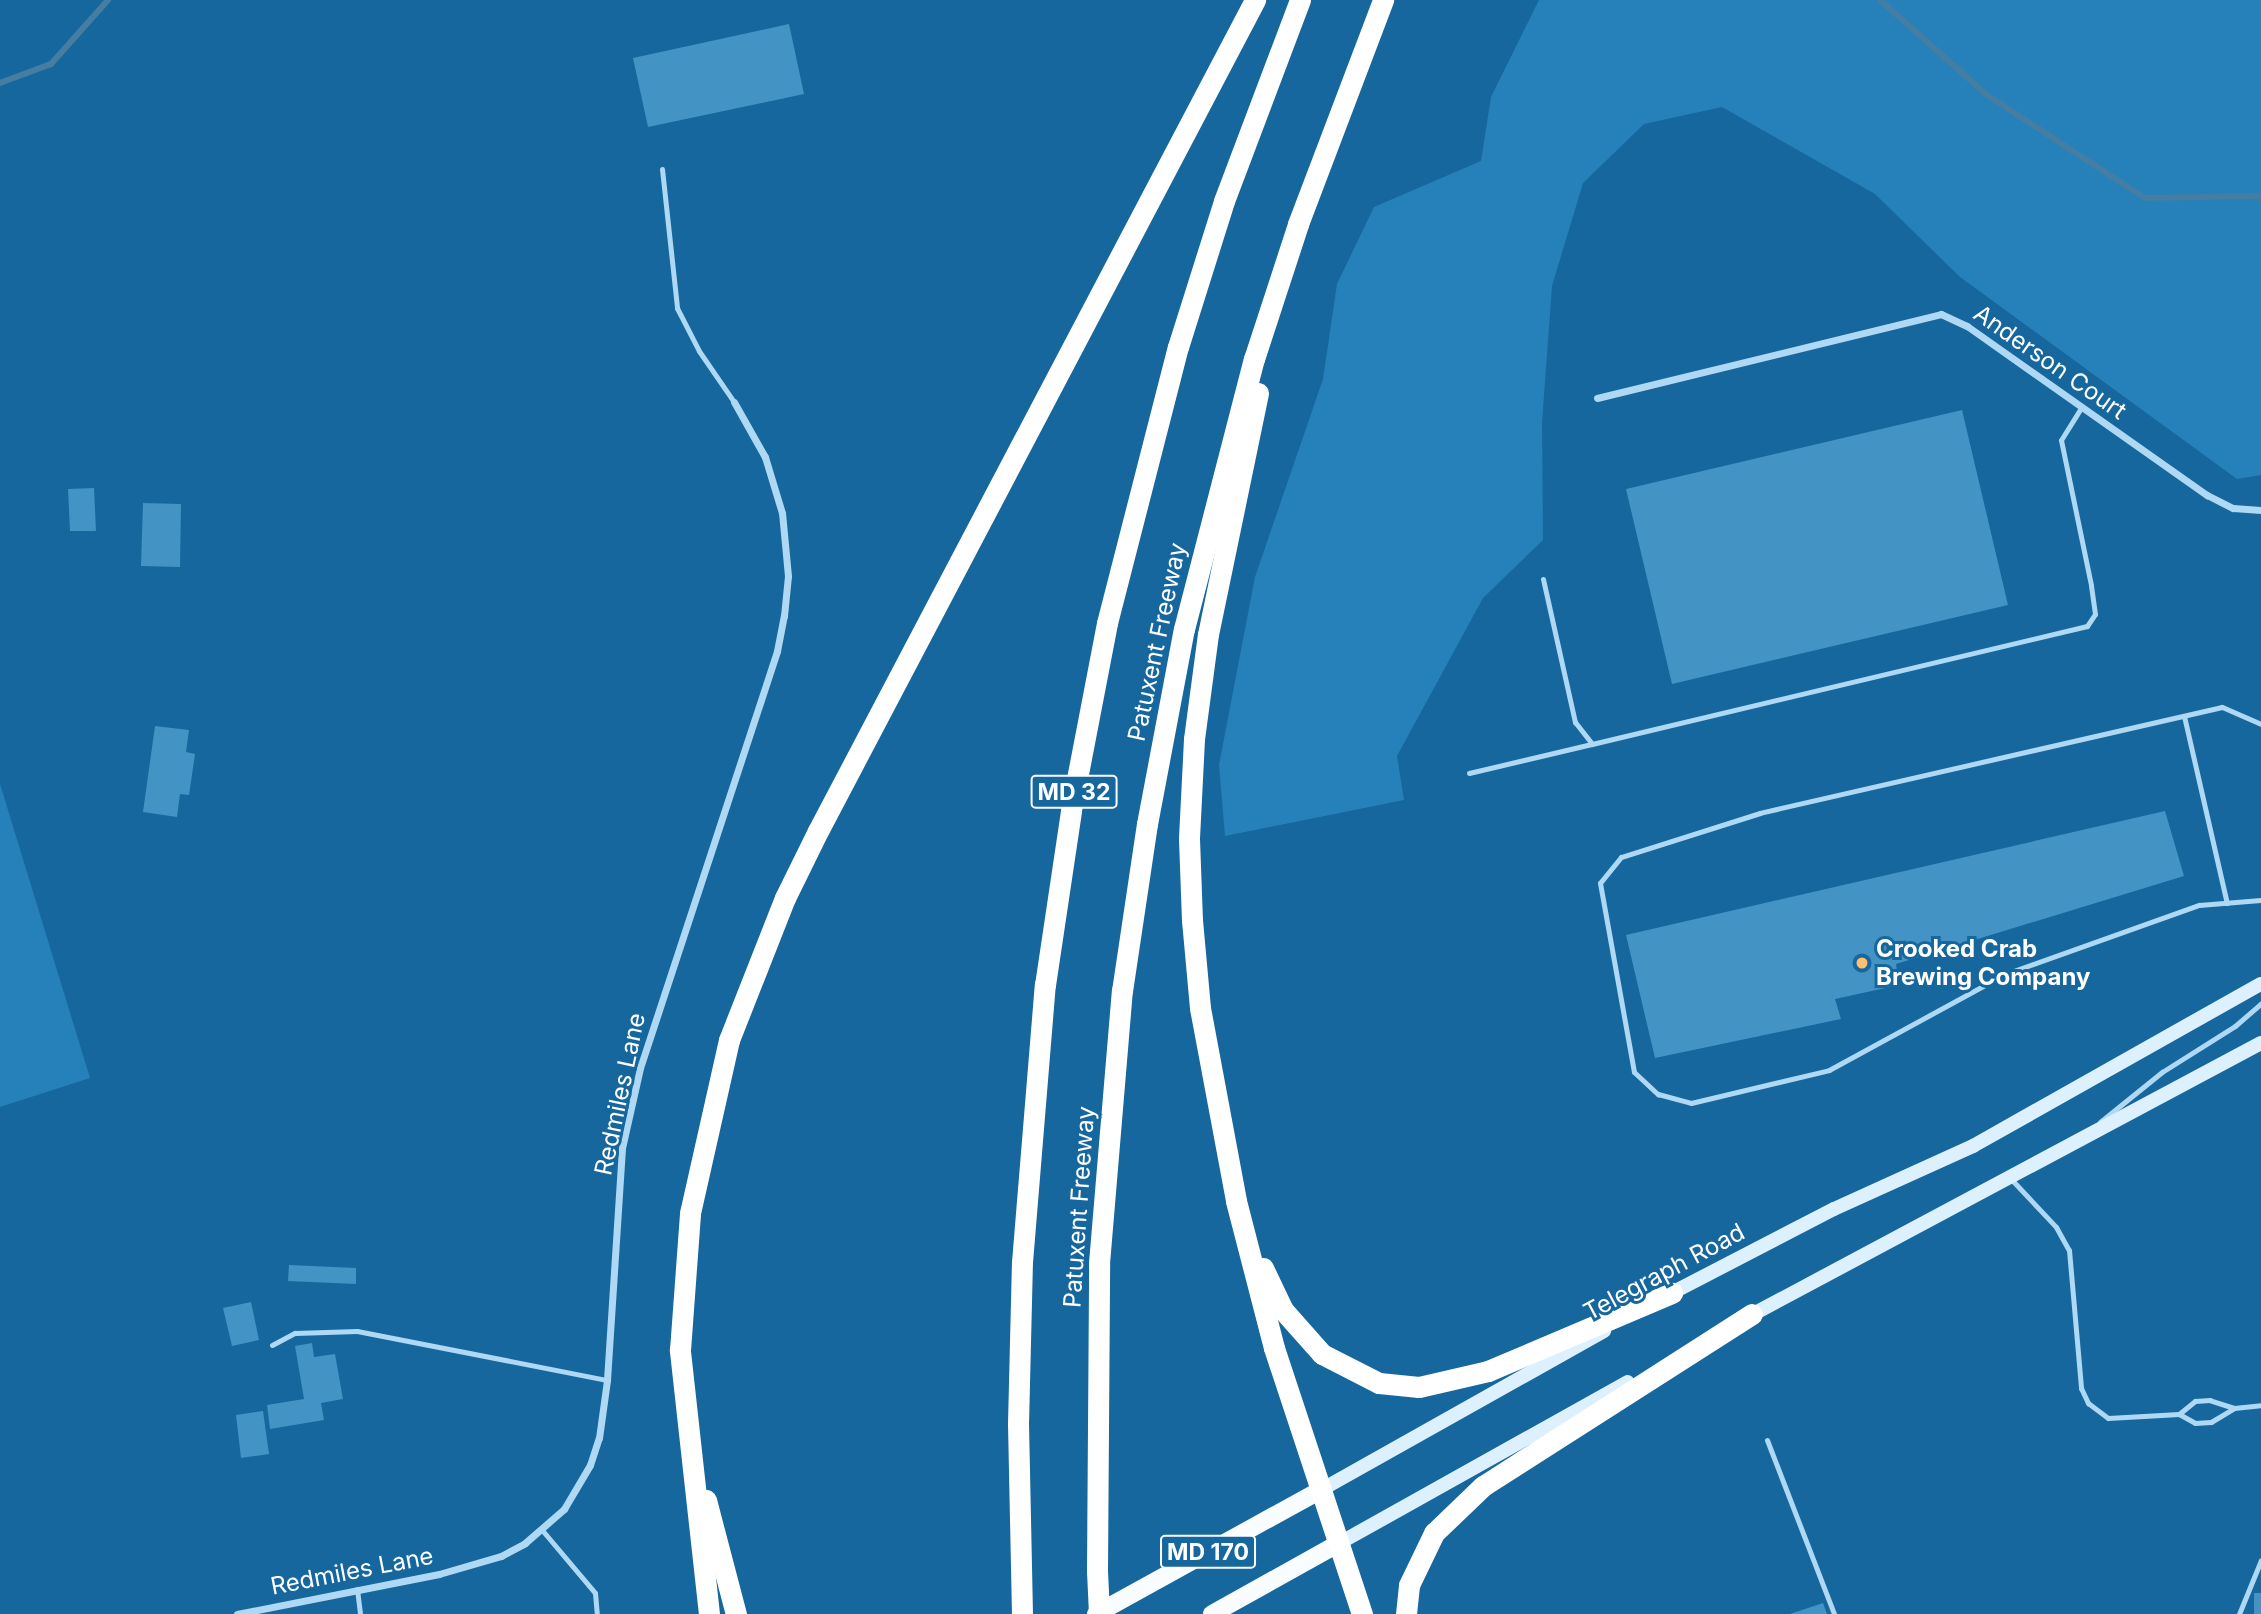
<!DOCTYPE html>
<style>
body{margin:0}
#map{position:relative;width:2261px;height:1614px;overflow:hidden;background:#16679e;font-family:Inter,sans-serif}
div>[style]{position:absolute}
.green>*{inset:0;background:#2681ba}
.stream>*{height:6px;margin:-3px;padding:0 3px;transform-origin:3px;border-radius:3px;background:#457da3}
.building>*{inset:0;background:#4493c5}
.service>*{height:5px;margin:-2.5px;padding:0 2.5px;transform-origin:2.5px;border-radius:2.5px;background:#aed8f3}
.minor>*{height:7px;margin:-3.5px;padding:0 3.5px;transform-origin:3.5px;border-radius:3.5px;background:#aed8f3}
.secondary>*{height:14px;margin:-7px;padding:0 7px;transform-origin:7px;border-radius:7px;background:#ddf0fd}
.primary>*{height:18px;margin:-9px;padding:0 9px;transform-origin:9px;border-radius:9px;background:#fafdff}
.motorway>*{height:21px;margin:-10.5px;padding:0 10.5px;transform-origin:10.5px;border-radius:10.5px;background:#fff}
.motorway-bridge>*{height:21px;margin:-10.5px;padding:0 10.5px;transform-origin:10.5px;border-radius:10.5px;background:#fff}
.dots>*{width:19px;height:19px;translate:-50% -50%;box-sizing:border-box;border:4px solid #16679e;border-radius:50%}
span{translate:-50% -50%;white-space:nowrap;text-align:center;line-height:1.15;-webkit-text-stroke:6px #16679e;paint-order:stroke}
.shield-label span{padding:2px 5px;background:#16679e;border:2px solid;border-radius:5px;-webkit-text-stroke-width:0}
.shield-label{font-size:23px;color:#fff;font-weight:700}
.street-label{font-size:24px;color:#fff}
.poi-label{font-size:24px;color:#fff;font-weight:700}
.left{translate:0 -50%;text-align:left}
</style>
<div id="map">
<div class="green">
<i style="clip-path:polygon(1539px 0,2261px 0,2261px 475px,2237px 479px,1960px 277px,1875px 194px,1722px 107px,1644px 124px,1583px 183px,1552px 286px,1542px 423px,1543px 540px,1483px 598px,1397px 756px,1404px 800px,1225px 836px,1219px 765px,1255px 577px,1323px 379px,1337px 284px,1374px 207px,1481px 161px,1491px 97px)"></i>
<i style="clip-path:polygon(0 784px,90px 1078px,0 1107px)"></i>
</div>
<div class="stream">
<i style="left:1880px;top:0;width:143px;rotate:41.6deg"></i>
<i style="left:1987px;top:95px;width:189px;rotate:33.1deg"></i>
<i style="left:2145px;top:198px;width:116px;rotate:-1deg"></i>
<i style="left:0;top:83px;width:54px;rotate:-20.4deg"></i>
<i style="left:51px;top:64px;width:86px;rotate:-48.3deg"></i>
</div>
<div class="building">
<i style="clip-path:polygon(789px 24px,804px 94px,648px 127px,633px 58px)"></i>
<i style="clip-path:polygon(1962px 410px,2008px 605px,1672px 684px,1626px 489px)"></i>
<i style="clip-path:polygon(94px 488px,96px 531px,70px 531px,68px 489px)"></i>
<i style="clip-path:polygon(143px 503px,181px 504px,180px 567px,141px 566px)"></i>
<i style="clip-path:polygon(155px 726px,189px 730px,186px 752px,195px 754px,189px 795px,180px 794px,177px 817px,143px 812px)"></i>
<i style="clip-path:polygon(2165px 811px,2184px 876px,1896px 964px,1899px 985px,1835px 999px,1841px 1019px,1655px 1058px,1626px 935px)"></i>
<i style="clip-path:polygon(289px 1265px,356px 1268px,356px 1284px,288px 1281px)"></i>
<i style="clip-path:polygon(251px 1302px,259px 1340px,232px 1346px,223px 1308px)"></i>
<i style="clip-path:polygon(312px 1343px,314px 1357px,335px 1354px,343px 1399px,321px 1403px,324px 1420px,270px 1429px,267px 1405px,304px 1399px,295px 1346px)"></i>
<i style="clip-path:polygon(263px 1411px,269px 1454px,241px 1458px,236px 1415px)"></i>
<i style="clip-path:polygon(2254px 1593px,2261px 1593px,2261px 1614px,2254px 1614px)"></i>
<i style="clip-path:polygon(1823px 1603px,1827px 1614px,1790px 1614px)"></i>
</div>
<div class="service">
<i style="left:662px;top:169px;width:140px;rotate:83.8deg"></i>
<i style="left:677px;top:308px;width:48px;rotate:62.9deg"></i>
<i style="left:699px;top:351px;width:62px;rotate:55.5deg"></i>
<i style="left:1543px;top:579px;width:147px;rotate:77.4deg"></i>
<i style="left:1575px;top:722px;width:28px;rotate:52deg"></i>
<i style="left:1592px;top:744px;width:509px;rotate:-13.41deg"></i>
<i style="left:2087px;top:626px;width:14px;rotate:-56deg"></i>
<i style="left:2095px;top:614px;width:29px;rotate:-98deg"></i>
<i style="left:2091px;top:585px;width:148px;rotate:-101.7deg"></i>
<i style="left:2061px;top:440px;width:39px;rotate:-58deg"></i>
<i style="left:2184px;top:716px;width:192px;rotate:77.1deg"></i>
<i style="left:2261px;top:724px;width:43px;rotate:-156.4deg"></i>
<i style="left:2222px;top:707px;width:474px;rotate:167.1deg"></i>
<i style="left:1760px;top:813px;width:146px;rotate:162.4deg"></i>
<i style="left:1621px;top:857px;width:33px;rotate:129deg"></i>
<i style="left:1600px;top:883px;width:192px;rotate:79.8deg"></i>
<i style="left:1634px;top:1072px;width:33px;rotate:43deg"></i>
<i style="left:1658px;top:1094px;width:34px;rotate:15deg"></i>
<i style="left:1691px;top:1103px;width:142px;rotate:-13.4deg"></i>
<i style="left:1829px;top:1070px;width:200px;rotate:-28.6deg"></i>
<i style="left:2005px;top:974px;width:206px;rotate:-19.6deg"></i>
<i style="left:2199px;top:905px;width:62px;rotate:-4.6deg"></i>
<i style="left:1469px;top:773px;width:126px;rotate:-13.3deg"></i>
<i style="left:2100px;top:1122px;width:80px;rotate:-38.9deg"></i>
<i style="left:2162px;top:1072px;width:86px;rotate:-32.2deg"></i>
<i style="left:2235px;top:1026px;width:35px;rotate:-41deg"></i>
<i style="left:2011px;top:1179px;width:66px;rotate:46.8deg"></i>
<i style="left:2056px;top:1227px;width:26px;rotate:61deg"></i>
<i style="left:2069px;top:1250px;width:139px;rotate:85deg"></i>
<i style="left:2081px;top:1388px;width:17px;rotate:65deg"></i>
<i style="left:2088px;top:1403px;width:25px;rotate:37deg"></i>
<i style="left:2108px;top:1418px;width:71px;rotate:-3.2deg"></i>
<i style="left:272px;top:1345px;width:26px;rotate:-28deg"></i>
<i style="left:295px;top:1333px;width:62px;rotate:-1.8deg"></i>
<i style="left:357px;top:1331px;width:255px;rotate:11.1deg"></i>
<i style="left:2234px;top:1408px;width:25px;rotate:-162deg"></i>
<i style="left:2210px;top:1400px;width:15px;rotate:176deg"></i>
<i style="left:2195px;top:1401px;width:21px;rotate:141deg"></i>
<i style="left:2179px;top:1414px;width:18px;rotate:29deg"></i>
<i style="left:2195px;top:1423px;width:16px;rotate:-4deg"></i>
<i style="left:2211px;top:1422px;width:27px;rotate:-31deg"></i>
<i style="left:2234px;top:1408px;width:27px;rotate:-6deg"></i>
<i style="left:1767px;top:1440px;width:186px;rotate:68.9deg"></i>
<i style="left:542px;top:1530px;width:82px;rotate:49.9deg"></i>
<i style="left:595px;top:1593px;width:21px;rotate:85deg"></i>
<i style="left:357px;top:1589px;width:25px;rotate:83deg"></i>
<i style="left:2239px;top:1614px;width:58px;rotate:-67.8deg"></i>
</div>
<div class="minor">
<i style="left:1597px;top:398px;width:354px;rotate:-13.7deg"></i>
<i style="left:1941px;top:314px;width:29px;rotate:25deg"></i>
<i style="left:1967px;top:326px;width:294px;rotate:35.2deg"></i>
<i style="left:2207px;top:495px;width:29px;rotate:27deg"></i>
<i style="left:2233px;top:508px;width:28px;rotate:4deg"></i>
<i style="left:237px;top:1614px;width:206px;rotate:-11.2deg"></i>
<i style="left:439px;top:1574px;width:65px;rotate:-16.2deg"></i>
<i style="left:501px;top:1556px;width:27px;rotate:-28deg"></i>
<i style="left:525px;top:1543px;width:52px;rotate:-41.1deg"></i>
<i style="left:564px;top:1509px;width:51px;rotate:-59.4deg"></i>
<i style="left:590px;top:1465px;width:28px;rotate:-72deg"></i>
<i style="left:599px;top:1438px;width:59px;rotate:-82.1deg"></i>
<i style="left:607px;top:1380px;width:232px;rotate:-86.3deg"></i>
<i style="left:622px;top:1148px;width:82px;rotate:-77.3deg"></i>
<i style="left:640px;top:1068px;width:439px;rotate:-71.8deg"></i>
<i style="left:777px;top:651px;width:36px;rotate:-79deg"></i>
<i style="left:784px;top:616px;width:40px;rotate:-84.3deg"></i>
<i style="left:788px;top:576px;width:63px;rotate:-95.4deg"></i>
<i style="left:782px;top:513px;width:59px;rotate:-106.9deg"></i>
<i style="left:765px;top:457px;width:63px;rotate:-119.4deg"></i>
</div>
<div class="secondary">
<i style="left:1664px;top:1297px;width:191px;rotate:-27.4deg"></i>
<i style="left:1834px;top:1209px;width:153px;rotate:-24.4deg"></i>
<i style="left:1973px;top:1146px;width:330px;rotate:-29.4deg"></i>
<i style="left:1744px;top:1319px;width:586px;rotate:-28.1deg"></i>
<i style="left:1319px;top:1491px;width:327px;rotate:-29.3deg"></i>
<i style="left:1336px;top:1545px;width:334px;rotate:-29.2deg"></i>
</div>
<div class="primary">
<i style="left:1096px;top:1614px;width:255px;rotate:-28.9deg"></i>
<i style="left:1212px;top:1614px;width:142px;rotate:-29.1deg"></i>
</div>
<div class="motorway">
<i style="left:1258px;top:393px;width:246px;rotate:101.7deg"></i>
<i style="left:1208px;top:634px;width:106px;rotate:97.6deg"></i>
<i style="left:1194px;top:739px;width:100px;rotate:92.9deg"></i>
<i style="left:1189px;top:839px;width:81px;rotate:87.9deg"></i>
<i style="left:1192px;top:920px;width:88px;rotate:84.8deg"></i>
<i style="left:1200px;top:1008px;width:196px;rotate:79.4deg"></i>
<i style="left:1236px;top:1201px;width:152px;rotate:75.5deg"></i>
<i style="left:1274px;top:1348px;width:280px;rotate:71.7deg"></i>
<i style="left:1263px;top:1268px;width:47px;rotate:64.5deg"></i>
<i style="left:1283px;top:1310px;width:59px;rotate:48.4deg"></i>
<i style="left:1322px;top:1354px;width:64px;rotate:27deg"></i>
<i style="left:1379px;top:1383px;width:40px;rotate:5.7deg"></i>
<i style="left:1419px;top:1387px;width:71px;rotate:-13.1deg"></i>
<i style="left:1488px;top:1371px;width:200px;rotate:-23deg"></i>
<i style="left:706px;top:1500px;width:118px;rotate:75.3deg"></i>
<i style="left:1097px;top:1571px;width:308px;rotate:-89.6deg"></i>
<i style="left:1099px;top:1263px;width:273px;rotate:-85.2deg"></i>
<i style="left:1122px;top:991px;width:169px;rotate:-81.5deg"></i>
<i style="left:1147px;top:824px;width:198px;rotate:-79.3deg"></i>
<i style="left:1184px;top:629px;width:279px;rotate:-75.5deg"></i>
<i style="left:1254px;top:359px;width:142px;rotate:-71.9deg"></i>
<i style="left:1298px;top:224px;width:240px;rotate:-69.2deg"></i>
<i style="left:709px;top:1614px;width:266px;rotate:-96.3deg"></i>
<i style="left:680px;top:1350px;width:137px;rotate:-85.8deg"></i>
<i style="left:690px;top:1213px;width:177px;rotate:-77.3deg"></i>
<i style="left:729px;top:1040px;width:153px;rotate:-68.5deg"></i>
<i style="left:785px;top:898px;width:75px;rotate:-63.8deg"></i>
<i style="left:818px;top:831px;width:939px;rotate:-62.26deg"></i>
<i style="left:1022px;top:1614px;width:190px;rotate:-91.2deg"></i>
<i style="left:1018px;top:1424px;width:162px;rotate:-88.6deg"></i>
<i style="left:1022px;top:1262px;width:278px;rotate:-85.3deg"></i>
<i style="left:1045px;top:985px;width:177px;rotate:-81.5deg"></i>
<i style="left:1071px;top:810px;width:190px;rotate:-79.1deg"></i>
<i style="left:1107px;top:623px;width:285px;rotate:-75.6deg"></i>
<i style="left:1178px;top:347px;width:153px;rotate:-72.5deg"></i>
<i style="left:1224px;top:201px;width:215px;rotate:-69.3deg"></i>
<i style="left:1406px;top:1614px;width:29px;rotate:-84deg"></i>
<i style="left:1409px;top:1585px;width:58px;rotate:-64.3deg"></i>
<i style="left:1434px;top:1533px;width:68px;rotate:-43.8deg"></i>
<i style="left:1483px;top:1486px;width:319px;rotate:-32.6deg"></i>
</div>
<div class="motorway-bridge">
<i style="left:1097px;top:1571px;width:43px;rotate:87.3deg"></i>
</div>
<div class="dots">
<i style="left:1862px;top:963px;background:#ffbf70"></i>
</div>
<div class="shield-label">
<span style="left:1074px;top:792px">MD 32</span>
<span style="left:1208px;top:1552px">MD 170</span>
</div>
<div class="street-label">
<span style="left:2050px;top:362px;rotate:35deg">Anderson Court</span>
<span style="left:1157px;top:642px;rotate:-78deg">Patuxent Freeway</span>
<span style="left:620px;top:1094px;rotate:-78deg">Redmiles Lane</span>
<span style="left:1079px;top:1207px;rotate:-86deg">Patuxent Freeway</span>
<span style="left:1664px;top:1272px;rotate:-28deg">Telegraph Road</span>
<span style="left:352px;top:1571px;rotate:-11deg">Redmiles Lane</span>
</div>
<div class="poi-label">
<span class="left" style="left:1876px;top:963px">Crooked Crab<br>Brewing Company</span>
</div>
</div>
